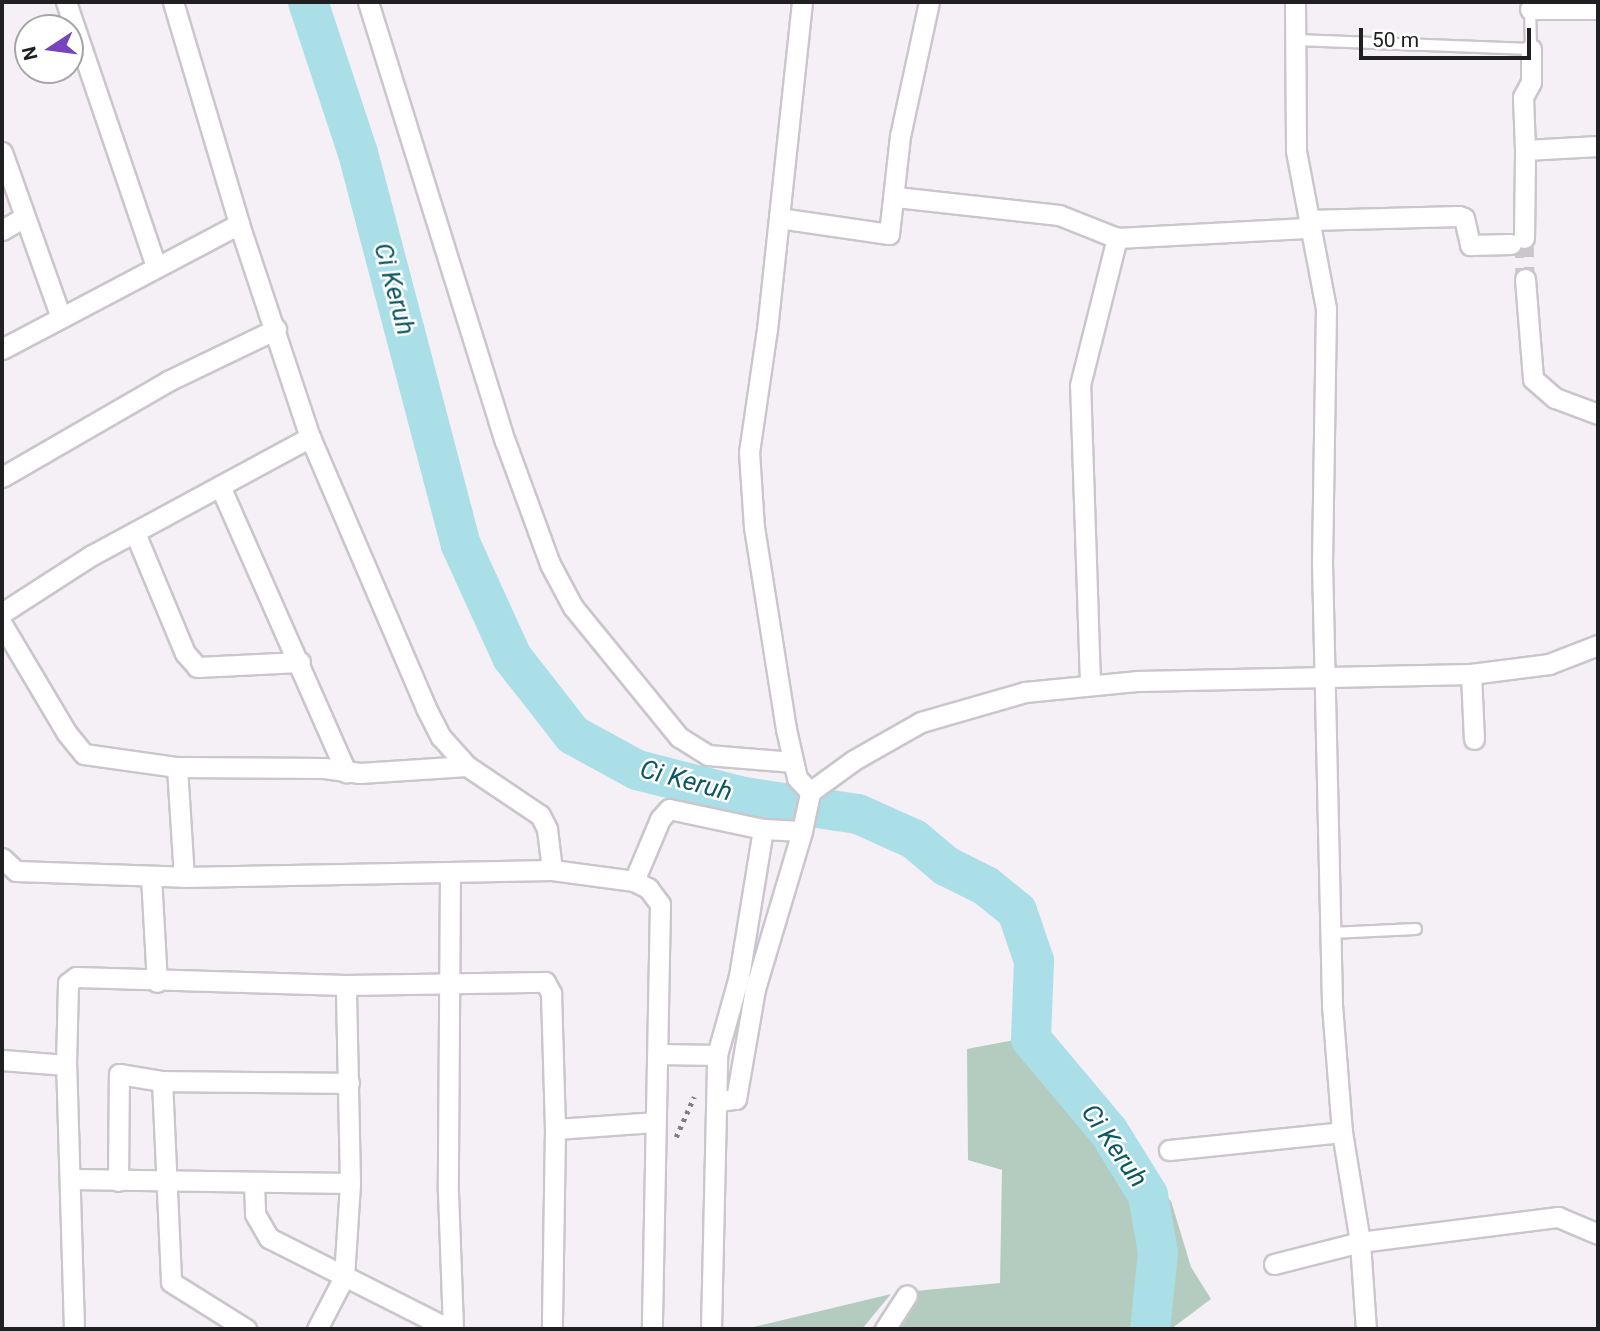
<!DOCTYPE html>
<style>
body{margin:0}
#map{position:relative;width:1600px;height:1331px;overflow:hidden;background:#f4f0f6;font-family:Roboto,sans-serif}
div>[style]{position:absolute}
.green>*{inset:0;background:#b3ccbf}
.river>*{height:40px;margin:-20px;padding:0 20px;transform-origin:20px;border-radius:20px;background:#aadfe8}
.street-tunnel>*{height:19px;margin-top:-9.5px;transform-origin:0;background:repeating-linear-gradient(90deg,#cac6cb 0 19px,transparent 0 29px)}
.path>*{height:4.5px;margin-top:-2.25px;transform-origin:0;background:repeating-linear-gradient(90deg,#7f7d81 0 3.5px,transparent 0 8.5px)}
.roads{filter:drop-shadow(2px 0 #cac6cc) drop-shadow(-2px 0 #cac6cc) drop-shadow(0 2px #cac6cc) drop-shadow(0 -2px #cac6cc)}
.lane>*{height:10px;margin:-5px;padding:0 5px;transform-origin:5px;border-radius:5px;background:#fff}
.street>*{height:19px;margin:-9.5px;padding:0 9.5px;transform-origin:9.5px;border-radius:9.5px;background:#fff}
span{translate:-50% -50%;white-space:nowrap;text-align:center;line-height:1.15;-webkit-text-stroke:5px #fff;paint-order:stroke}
.water-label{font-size:26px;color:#0c5761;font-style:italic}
.frame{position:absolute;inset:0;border:4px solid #201f21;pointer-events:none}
.north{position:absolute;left:14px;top:14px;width:70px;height:70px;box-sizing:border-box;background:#fff;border:2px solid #a6a5a6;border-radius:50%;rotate:257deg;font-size:19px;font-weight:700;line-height:28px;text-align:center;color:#201f21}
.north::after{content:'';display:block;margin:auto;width:24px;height:32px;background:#7645bd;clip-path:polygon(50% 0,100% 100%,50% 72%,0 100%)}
.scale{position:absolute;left:1359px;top:28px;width:172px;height:32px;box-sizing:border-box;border:4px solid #201f21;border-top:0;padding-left:9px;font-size:21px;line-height:24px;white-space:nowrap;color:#201f21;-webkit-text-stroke:5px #fff;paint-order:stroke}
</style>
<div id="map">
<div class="green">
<i style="clip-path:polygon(1050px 1033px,1123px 1155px,1171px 1201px,1191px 1267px,1211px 1299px,1171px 1329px,871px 1329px,904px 1292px,1000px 1283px,1002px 1170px,968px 1160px,967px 1049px)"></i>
<i style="clip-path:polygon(891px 1294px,862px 1329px,745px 1329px)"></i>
</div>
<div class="river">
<i style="left:308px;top:2px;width:159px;rotate:71.7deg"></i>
<i style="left:358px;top:153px;width:405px;rotate:75.3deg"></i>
<i style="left:461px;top:545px;width:123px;rotate:65.5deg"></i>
<i style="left:512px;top:657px;width:99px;rotate:52deg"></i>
<i style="left:573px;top:735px;width:73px;rotate:28.7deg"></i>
<i style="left:637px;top:770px;width:110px;rotate:14.2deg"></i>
<i style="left:744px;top:797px;width:115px;rotate:8.5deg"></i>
<i style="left:858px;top:814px;width:61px;rotate:24.1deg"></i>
<i style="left:914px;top:839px;width:42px;rotate:40.2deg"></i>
<i style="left:946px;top:866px;width:45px;rotate:26.6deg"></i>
<i style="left:986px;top:886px;width:40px;rotate:39deg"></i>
<i style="left:1017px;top:911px;width:53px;rotate:71.2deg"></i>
<i style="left:1034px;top:961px;width:78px;rotate:92.2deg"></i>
<i style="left:1031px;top:1039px;width:121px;rotate:50deg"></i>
<i style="left:1109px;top:1132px;width:74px;rotate:58.2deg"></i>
<i style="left:1148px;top:1195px;width:59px;rotate:80.2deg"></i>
<i style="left:1158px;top:1253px;width:76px;rotate:96deg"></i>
</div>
<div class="street-tunnel">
<i style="left:1524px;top:238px;width:41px;rotate:88.6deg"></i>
</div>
<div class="path">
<i style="left:676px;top:1137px;width:44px;rotate:-65.8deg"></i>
</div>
<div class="roads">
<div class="lane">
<i style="left:1296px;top:40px;width:235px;rotate:2.2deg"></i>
<i style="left:1531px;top:49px;width:43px;rotate:-91.3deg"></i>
<i style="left:1331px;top:933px;width:85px;rotate:-2.7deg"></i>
</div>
<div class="street">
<i style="left:66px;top:2px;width:280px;rotate:71.2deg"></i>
<i style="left:173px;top:2px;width:232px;rotate:73.4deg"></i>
<i style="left:239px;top:224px;width:225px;rotate:71.6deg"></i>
<i style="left:310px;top:437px;width:295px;rotate:66.8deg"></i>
<i style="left:426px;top:708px;width:33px;rotate:63deg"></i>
<i style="left:441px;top:737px;width:39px;rotate:48deg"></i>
<i style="left:467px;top:766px;width:88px;rotate:33.9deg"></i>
<i style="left:540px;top:815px;width:16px;rotate:63deg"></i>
<i style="left:547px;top:829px;width:41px;rotate:83deg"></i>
<i style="left:368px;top:2px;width:460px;rotate:72.7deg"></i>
<i style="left:505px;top:441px;width:131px;rotate:69.9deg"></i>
<i style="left:550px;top:564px;width:49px;rotate:61.9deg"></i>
<i style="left:573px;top:607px;width:168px;rotate:50.8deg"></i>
<i style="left:679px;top:737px;width:34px;rotate:32deg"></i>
<i style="left:708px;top:755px;width:85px;rotate:4.7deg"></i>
<i style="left:802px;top:2px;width:329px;rotate:96.1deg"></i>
<i style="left:767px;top:329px;width:124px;rotate:98.3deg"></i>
<i style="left:749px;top:452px;width:75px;rotate:86.2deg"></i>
<i style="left:754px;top:527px;width:205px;rotate:81deg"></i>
<i style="left:786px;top:729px;width:50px;rotate:77.3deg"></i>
<i style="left:797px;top:778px;width:19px;rotate:47deg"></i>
<i style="left:1295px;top:2px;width:149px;rotate:89.6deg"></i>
<i style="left:1296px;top:151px;width:161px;rotate:79.2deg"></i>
<i style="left:1326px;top:309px;width:253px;rotate:90.9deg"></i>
<i style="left:1322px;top:562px;width:443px;rotate:88.7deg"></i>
<i style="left:1332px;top:1005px;width:127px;rotate:85.5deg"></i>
<i style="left:1342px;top:1132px;width:111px;rotate:80.7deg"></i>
<i style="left:1360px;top:1242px;width:87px;rotate:86.1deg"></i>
<i style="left:1530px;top:9px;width:68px"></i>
<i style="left:1531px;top:49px;width:33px;rotate:90deg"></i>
<i style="left:1531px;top:82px;width:17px;rotate:118deg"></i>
<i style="left:1523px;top:97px;width:53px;rotate:87.8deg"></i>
<i style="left:1525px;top:150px;width:73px;rotate:-3.1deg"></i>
<i style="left:2px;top:152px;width:176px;rotate:70.4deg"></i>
<i style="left:896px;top:197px;width:164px;rotate:6.3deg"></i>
<i style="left:1059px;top:215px;width:62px;rotate:21.6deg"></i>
<i style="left:779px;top:218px;width:111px;rotate:8.3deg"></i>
<i style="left:889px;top:234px;width:99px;rotate:-83.6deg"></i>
<i style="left:900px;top:136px;width:137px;rotate:-77.8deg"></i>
<i style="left:1309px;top:220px;width:150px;rotate:-1.5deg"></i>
<i style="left:1459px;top:216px;width:5px;rotate:22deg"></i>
<i style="left:1464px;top:218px;width:28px;rotate:77deg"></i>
<i style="left:1470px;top:245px;width:41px;rotate:-1.4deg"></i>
<i style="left:2px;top:230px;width:24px;rotate:-30deg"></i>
<i style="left:1524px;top:238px;width:88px;rotate:-89.3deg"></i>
<i style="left:1525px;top:279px;width:100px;rotate:85.4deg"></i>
<i style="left:1533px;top:379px;width:29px;rotate:41deg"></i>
<i style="left:1555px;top:398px;width:46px;rotate:20.4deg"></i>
<i style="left:2px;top:349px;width:268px;rotate:-27.8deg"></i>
<i style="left:2px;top:477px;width:192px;rotate:-30deg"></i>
<i style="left:168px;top:381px;width:120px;rotate:-25.7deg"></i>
<i style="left:220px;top:486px;width:313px;rotate:66.2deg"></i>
<i style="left:135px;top:533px;width:130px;rotate:67.4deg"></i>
<i style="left:185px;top:653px;width:18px;rotate:49deg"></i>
<i style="left:197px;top:667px;width:103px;rotate:-2.8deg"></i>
<i style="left:2px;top:613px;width:107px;rotate:-32.8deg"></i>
<i style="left:92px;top:555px;width:248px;rotate:-28.4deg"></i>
<i style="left:2px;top:624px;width:126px;rotate:59.3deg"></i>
<i style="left:66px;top:732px;width:28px;rotate:51deg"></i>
<i style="left:84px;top:754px;width:94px;rotate:8deg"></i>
<i style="left:177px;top:767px;width:147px;rotate:0.4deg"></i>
<i style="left:324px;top:768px;width:36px;rotate:8deg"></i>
<i style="left:360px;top:773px;width:107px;rotate:-3.7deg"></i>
<i style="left:1471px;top:674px;width:65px;rotate:87.4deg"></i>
<i style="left:1090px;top:683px;width:298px;rotate:-91.9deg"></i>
<i style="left:1080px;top:385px;width:152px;rotate:-75.9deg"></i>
<i style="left:1117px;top:238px;width:194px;rotate:-3deg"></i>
<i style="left:177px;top:767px;width:110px;rotate:86.4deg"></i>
<i style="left:810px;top:792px;width:54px;rotate:-36deg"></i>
<i style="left:854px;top:760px;width:77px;rotate:-29.6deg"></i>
<i style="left:921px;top:722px;width:108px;rotate:-16.1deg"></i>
<i style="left:1025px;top:692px;width:114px;rotate:-5.6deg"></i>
<i style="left:1138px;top:681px;width:333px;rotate:-1.2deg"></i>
<i style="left:1471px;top:674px;width:79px;rotate:-7.3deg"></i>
<i style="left:1549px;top:664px;width:53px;rotate:-21.2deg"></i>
<i style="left:2px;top:858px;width:19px;rotate:43deg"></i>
<i style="left:16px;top:871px;width:168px;rotate:2deg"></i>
<i style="left:184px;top:877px;width:368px;rotate:-1.1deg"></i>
<i style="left:552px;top:870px;width:83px;rotate:7.6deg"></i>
<i style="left:634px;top:881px;width:16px;rotate:27deg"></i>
<i style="left:648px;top:888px;width:20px;rotate:53deg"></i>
<i style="left:660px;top:904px;width:425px;rotate:91.1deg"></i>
<i style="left:450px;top:874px;width:318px;rotate:90.4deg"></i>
<i style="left:448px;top:1192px;width:137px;rotate:87.9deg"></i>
<i style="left:151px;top:876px;width:106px;rotate:86.8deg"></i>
<i style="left:634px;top:881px;width:67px;rotate:-67.2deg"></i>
<i style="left:660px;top:819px;width:13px;rotate:-48deg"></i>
<i style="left:669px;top:809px;width:96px;rotate:12deg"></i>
<i style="left:763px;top:829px;width:39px;rotate:3deg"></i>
<i style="left:802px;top:831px;width:40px;rotate:-78deg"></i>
<i style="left:658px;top:1054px;width:59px;rotate:1deg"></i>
<i style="left:2px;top:1060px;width:64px;rotate:4.5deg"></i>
<i style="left:162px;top:1081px;width:201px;rotate:87.4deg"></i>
<i style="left:171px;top:1282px;width:89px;rotate:32.1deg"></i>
<i style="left:719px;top:1101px;width:17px;rotate:-7deg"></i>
<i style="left:736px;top:1099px;width:112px;rotate:-80.2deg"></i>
<i style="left:755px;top:989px;width:165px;rotate:-73.4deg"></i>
<i style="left:555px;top:1129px;width:100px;rotate:-4deg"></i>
<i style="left:1169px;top:1150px;width:174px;rotate:-5.9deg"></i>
<i style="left:70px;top:1179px;width:280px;rotate:0.8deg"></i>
<i style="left:118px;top:1181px;width:107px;rotate:-89.5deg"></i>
<i style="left:119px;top:1074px;width:44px;rotate:9.2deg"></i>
<i style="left:162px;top:1081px;width:187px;rotate:0.6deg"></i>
<i style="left:254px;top:1182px;width:32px;rotate:88deg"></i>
<i style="left:255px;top:1214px;width:28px;rotate:60deg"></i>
<i style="left:269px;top:1238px;width:202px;rotate:26.8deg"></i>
<i style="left:1274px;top:1264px;width:89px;rotate:-14.3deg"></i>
<i style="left:1360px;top:1242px;width:200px;rotate:-7.2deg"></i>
<i style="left:1558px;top:1217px;width:43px;rotate:23deg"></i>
<i style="left:74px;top:1329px;width:264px;rotate:-91.7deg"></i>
<i style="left:66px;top:1065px;width:82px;rotate:-88.6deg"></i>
<i style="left:68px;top:983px;width:10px;rotate:-37deg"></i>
<i style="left:76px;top:977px;width:270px;rotate:1.7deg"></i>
<i style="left:346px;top:985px;width:199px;rotate:-0.9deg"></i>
<i style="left:545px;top:982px;width:13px;rotate:61deg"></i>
<i style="left:551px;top:993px;width:136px;rotate:88.3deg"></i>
<i style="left:555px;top:1129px;width:200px;rotate:90.9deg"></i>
<i style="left:317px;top:1329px;width:59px;rotate:-62.6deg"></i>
<i style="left:344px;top:1277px;width:94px;rotate:-86.3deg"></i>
<i style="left:350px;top:1183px;width:198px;rotate:-91.2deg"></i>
<i style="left:711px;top:1329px;width:274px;rotate:-88.7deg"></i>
<i style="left:717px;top:1055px;width:82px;rotate:-74.4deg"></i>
<i style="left:739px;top:976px;width:149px;rotate:-80.7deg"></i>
<i style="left:885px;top:1329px;width:40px;rotate:-57.1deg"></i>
</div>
</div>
<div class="water-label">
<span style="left:394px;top:289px;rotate:75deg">Ci Keruh</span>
<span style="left:686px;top:781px;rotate:15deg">Ci Keruh</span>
<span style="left:1114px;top:1146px;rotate:55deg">Ci Keruh</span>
</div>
<div class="frame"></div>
<div class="north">N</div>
<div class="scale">50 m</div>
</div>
